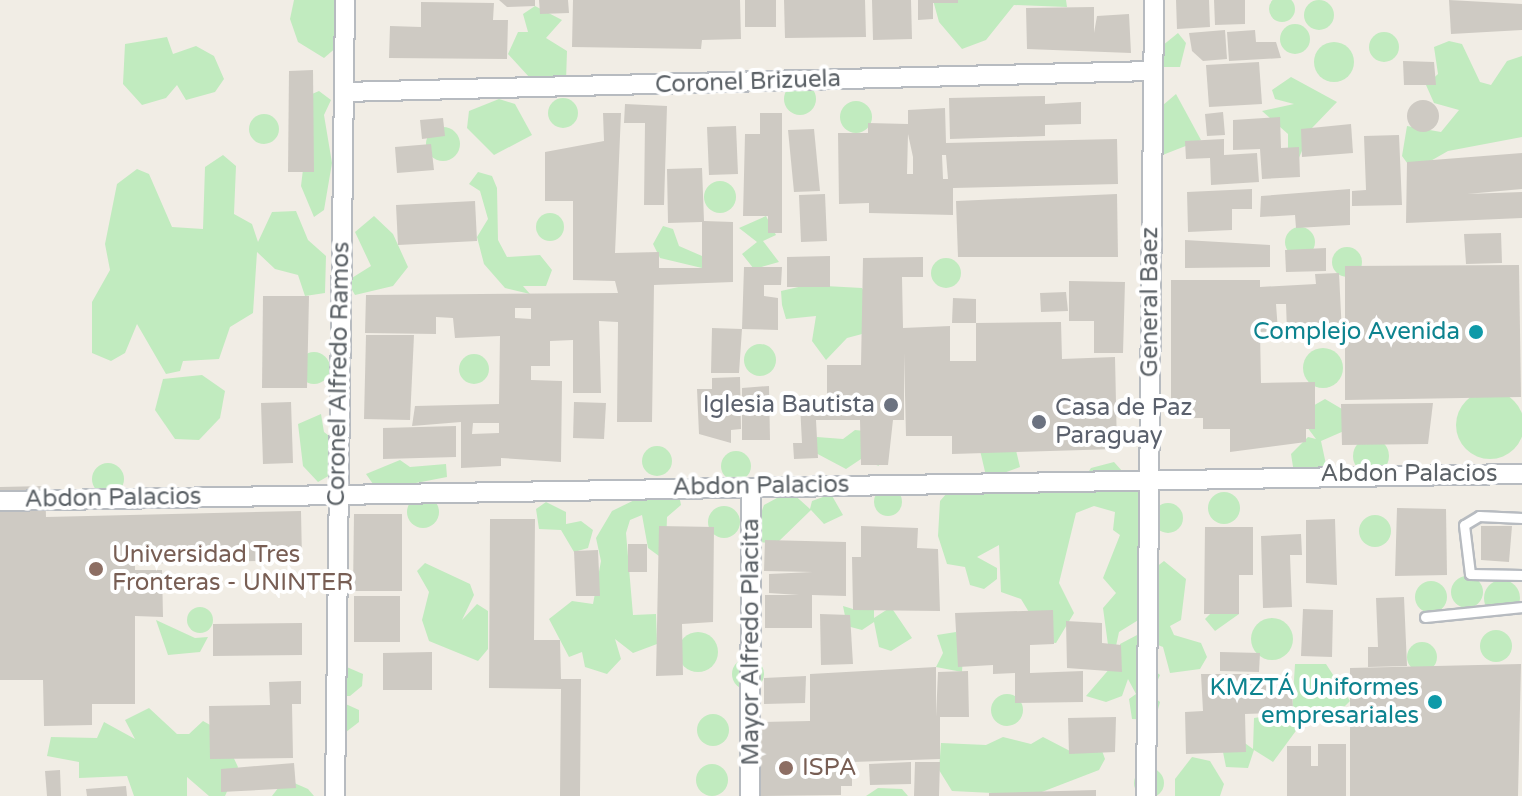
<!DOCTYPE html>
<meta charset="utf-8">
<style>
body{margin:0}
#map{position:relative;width:1522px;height:796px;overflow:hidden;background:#f1ede5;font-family:"Varela Round",sans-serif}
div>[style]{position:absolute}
.green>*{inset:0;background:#c1ebbf}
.round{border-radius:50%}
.building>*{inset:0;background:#cecac3}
.roads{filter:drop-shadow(2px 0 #b7bbc0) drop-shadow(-2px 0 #b7bbc0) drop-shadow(0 2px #b7bbc0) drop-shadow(0 -2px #b7bbc0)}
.lane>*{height:9px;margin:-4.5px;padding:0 4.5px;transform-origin:4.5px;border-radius:4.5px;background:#fff}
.street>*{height:18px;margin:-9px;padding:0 9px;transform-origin:9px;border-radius:9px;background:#fff}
.dots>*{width:22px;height:22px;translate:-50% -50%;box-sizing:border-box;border:4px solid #fff;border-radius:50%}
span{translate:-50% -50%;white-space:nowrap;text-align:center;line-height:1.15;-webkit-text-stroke:8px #fff;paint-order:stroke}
.street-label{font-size:24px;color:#5c6267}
.culture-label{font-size:24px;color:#0d838f}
.right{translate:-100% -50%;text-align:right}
.worship-label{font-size:24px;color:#5b616d}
.left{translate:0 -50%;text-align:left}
.education-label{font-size:24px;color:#785e54}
</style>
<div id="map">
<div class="green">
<i class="round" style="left:1269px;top:-4px;width:26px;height:26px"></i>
<i class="round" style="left:1304px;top:0;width:30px;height:30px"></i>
<i style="clip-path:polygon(294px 0,343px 0,338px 46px,324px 58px,298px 42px,290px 19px)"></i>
<i style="clip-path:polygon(933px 0,1066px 0,1067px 7px,1014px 5px,986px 40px,962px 49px,939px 22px)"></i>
<i style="clip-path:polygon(535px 6px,562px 20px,546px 38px,567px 51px,566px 81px,530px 78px,508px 54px,518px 32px,528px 32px,523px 14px)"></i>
<i class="round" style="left:1280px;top:24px;width:30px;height:30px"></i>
<i class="round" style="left:1369px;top:32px;width:30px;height:30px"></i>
<i style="clip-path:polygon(1178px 33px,1186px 43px,1180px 67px,1158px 67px,1157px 50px)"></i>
<i style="clip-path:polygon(167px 37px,173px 54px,196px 46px,214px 56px,224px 79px,215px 92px,186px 100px,177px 85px,166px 98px,142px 105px,123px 84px,125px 44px)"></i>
<i style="clip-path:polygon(1449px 41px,1462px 44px,1480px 82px,1491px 85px,1507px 61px,1522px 56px,1522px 137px,1448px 151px,1413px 171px,1402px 156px,1407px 126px,1441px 132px,1459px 110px,1434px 103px,1426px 85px,1438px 74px,1434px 47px)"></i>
<i class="round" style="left:1314px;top:42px;width:40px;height:40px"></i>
<i style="clip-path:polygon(1291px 77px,1337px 102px,1312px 128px,1298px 160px,1288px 153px,1288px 134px,1262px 111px,1294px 104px,1275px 99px,1272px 90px)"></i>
<i class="round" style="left:784px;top:83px;width:32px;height:32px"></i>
<i style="clip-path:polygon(319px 91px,331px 100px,324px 115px,332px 163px,324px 210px,314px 217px,301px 186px,312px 94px)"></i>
<i style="clip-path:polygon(1176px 94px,1201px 140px,1160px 156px,1144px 139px,1143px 122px)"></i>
<i class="round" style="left:548px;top:98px;width:30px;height:30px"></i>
<i style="clip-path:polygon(499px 99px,515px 104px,532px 135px,494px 155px,467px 128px,469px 111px)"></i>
<i class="round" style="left:840px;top:101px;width:32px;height:32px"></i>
<i class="round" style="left:249px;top:114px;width:30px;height:30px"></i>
<i class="round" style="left:426px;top:127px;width:34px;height:34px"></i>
<i style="clip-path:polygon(223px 155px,236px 166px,234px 214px,252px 224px,258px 242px,272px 212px,296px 211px,308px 240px,326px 256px,325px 293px,305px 296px,298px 275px,275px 269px,257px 252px,253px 313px,230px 327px,219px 359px,183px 361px,180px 371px,166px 374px,137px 324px,125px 353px,111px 361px,92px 353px,92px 302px,110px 270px,105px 244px,117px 184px,137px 169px,149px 174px,172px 227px,203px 229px,205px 167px)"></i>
<i style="clip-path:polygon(478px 172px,492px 176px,497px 188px,498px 240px,507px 257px,540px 255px,552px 270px,546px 286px,523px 286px,530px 294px,505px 288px,484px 264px,477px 237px,488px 219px,480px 191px,469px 184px)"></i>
<i class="round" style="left:704px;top:181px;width:32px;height:32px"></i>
<i class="round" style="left:536px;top:213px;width:28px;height:28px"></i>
<i style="clip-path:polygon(374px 216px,393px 234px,408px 267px,393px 286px,355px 295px,347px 281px,371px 266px,355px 232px)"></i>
<i style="clip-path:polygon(766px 216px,776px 235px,763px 241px,779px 262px,754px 269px,742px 254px,757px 242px,739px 228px)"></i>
<i style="clip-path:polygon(663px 226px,673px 229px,679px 246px,702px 256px,702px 268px,660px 258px,653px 244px)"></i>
<i class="round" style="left:1285px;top:227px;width:30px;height:30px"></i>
<i class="round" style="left:1332px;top:247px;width:30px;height:30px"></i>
<i class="round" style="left:931px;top:258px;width:30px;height:30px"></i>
<i style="clip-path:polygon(807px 285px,862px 288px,868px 298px,862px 334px,847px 338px,826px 360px,812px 341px,816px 316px,786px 319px,782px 305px,781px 291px)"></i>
<i class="round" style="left:744px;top:344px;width:32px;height:32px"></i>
<i class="round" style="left:1303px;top:348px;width:40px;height:40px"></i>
<i class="round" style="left:298px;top:352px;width:32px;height:32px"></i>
<i class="round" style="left:459px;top:354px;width:30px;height:30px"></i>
<i style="clip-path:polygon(202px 375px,225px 391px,220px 418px,199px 440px,175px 439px,155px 410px,163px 379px)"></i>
<i class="round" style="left:1456px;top:391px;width:68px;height:68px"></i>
<i style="clip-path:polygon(1325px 399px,1342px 409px,1344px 431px,1321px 441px,1327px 469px,1294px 473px,1291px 454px,1308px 437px,1316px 439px,1307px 427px,1311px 407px)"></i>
<i style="clip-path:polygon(321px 414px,324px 432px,337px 442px,337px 471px,318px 482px,303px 466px,298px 424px)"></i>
<i style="clip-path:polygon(855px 430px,865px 431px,879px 466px,861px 459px,846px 469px,812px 451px,817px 437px,843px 439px)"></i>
<i class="round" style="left:1353px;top:438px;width:36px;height:36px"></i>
<i style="clip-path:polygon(evenodd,1014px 442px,1020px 467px,1001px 474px,1080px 485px,1091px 468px,1114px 462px,1149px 501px,1151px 571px,1164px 561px,1186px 579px,1181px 620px,1170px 626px,1174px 635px,1201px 643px,1207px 657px,1200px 669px,1170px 673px,1163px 647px,1145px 640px,1149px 666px,1160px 675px,1151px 695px,1160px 702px,1155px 720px,1132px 719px,1129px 699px,1136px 694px,1128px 679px,1122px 696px,1106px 702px,1086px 696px,1111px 667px,1103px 608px,1116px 593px,1103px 578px,1120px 535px,1113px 530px,1115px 512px,1094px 506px,1076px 513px,1059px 583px,1074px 613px,1056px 643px,1047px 642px,1021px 599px,1001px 592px,999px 545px,977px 557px,997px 568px,997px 579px,984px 589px,970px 585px,965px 567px,947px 564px,938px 536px,940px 501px,962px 476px,986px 476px,979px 446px,1014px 442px,1140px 619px,1139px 634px,1120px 644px,1121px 654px,1116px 646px,1119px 632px,1140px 619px)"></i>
<i class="round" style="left:642px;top:446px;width:30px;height:30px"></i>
<i class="round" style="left:721px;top:451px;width:30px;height:30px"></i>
<i style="clip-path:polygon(400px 460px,410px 467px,446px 464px,447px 477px,395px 487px,373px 484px,366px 474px)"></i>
<i class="round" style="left:92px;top:463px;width:32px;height:32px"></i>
<i class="round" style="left:874px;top:488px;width:28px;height:28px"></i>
<i style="clip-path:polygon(657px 489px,679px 495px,681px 505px,667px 517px,666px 547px,659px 556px,648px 548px,642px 515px,630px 520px,626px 533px,633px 615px,656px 614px,657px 644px,633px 653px,615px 639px,621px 659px,607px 674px,585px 667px,582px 652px,569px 657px,549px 619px,572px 601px,593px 604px,601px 561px,596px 538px,612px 511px)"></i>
<i style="clip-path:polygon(790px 491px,810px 509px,812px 501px,831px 494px,843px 515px,824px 524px,811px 510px,776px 544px,751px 541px,764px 505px)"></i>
<i class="round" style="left:1208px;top:492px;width:32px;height:32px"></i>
<i class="round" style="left:407px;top:496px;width:32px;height:32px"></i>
<i style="clip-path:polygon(546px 502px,566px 512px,566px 524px,581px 521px,593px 530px,588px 548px,574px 552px,561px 530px,539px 529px,536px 509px)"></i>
<i class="round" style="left:1153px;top:503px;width:30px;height:30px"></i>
<i class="round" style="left:708px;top:506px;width:32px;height:32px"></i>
<i class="round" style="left:1359px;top:515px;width:32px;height:32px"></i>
<i style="clip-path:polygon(425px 563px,470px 584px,474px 595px,462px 620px,477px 604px,488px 611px,488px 649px,478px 661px,429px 641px,422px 620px,429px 592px,417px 571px)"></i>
<i class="round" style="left:1451px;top:576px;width:32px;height:32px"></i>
<i class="round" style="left:1484px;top:580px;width:36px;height:36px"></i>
<i class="round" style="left:1415px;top:581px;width:32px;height:32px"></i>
<i style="clip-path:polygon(853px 599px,874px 608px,874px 618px,891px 607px,912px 638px,891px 651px,879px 647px,874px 622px,862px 630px,847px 626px,843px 606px,853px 609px)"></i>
<i class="round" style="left:187px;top:607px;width:26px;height:26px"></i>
<i style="clip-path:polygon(1215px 609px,1239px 614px,1215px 631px,1205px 619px)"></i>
<i class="round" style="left:1251px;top:618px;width:42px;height:42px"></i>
<i style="clip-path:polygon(156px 620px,195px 638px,208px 637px,200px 652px,168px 655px)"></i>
<i class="round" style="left:1480px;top:630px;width:32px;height:32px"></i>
<i style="clip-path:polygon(956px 632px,963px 654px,962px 672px,936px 667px,943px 653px,937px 635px)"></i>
<i class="round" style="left:678px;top:632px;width:40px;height:40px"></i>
<i class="round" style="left:1407px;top:642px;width:30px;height:30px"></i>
<i class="round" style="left:732px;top:658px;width:32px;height:32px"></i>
<i style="clip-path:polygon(1295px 664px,1326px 664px,1350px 701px,1336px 715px,1298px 728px,1273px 762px,1254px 750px,1248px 768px,1226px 767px,1222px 747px,1242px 741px,1253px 749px,1254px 718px,1292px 712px)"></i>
<i style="clip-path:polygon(342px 665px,363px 674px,362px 686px,350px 696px,344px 696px)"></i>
<i class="round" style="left:991px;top:694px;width:32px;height:32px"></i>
<i style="clip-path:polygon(339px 701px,359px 710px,359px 722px,346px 732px,340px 732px)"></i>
<i style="clip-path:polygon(149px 708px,177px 734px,189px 734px,203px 721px,221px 731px,238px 767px,225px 796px,209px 796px,187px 777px,187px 796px,134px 796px,127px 776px,79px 778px,79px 762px,47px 756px,51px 737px,97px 738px,104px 722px,135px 739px,125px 720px)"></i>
<i class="round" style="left:697px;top:714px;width:32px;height:32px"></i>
<i style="clip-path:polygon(1003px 737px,1031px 744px,1043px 737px,1070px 751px,1101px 748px,1105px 759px,1099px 770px,1034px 795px,952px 791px,939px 770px,941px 743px,986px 745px)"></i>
<i style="clip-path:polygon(1192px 757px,1210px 761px,1224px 784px,1220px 796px,1175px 796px,1175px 779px)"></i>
<i class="round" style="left:696px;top:764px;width:32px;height:32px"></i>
<i class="round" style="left:1134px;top:768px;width:30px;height:30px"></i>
<i style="clip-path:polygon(285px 779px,308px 789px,314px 796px,272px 796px)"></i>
<i style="clip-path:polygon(878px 788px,902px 789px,908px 796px,866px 796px)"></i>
</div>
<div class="building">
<i style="clip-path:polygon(499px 0,535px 0,535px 6px,507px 7px)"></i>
<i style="clip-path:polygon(539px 0,568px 0,569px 13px,540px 14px)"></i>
<i style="clip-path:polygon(573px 0,740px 0,741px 39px,702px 40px,701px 49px,572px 47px)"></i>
<i style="clip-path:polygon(745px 0,776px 0,776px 27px,745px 27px)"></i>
<i style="clip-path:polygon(784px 0,865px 0,866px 37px,785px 38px)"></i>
<i style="clip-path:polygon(872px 0,911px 0,912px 39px,873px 40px)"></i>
<i style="clip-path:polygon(918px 0,958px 0,958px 3px,933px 3px,933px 19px,918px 20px)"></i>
<i style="clip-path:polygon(1176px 0,1209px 0,1210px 27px,1177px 29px)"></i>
<i style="clip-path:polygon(1214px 0,1245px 0,1245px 24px,1215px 25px)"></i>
<i style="clip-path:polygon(1449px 0,1522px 4px,1522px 30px,1451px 34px)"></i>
<i style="clip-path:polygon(421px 2px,494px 3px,493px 20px,508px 20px,507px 59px,389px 58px,390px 26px,421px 27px)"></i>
<i style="clip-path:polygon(1094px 7px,1094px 33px,1097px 16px,1129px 14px,1131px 53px,1027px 49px,1026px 8px)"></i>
<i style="clip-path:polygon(1225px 30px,1227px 59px,1203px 61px,1192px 51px,1189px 33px)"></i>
<i style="clip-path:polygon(1255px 30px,1256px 42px,1276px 42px,1281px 58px,1229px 61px,1227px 32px)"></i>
<i style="clip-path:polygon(1403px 61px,1434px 62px,1436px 85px,1404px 85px)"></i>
<i style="clip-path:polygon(1259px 62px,1262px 104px,1209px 107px,1206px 65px)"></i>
<i style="clip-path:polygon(313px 70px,314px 172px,288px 172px,289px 71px)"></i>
<i style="clip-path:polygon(1045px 96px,1045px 104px,1081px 102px,1081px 124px,1045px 125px,1045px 136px,950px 139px,949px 98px)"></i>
<i class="round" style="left:1407px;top:100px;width:32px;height:32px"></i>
<i style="clip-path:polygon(625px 104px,667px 106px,664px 205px,644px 205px,645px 123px,624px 123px)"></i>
<i style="clip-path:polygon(evenodd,945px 108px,946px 143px,1117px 139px,1118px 184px,953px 188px,953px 215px,869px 213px,869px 203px,839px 204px,838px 133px,868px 133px,868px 123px,908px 124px,908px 110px,945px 108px,908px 134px,913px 157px,913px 174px,907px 174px,908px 134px,945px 108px,942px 155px,946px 155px,948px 179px,943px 179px,942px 155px)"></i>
<i style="clip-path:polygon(1223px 112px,1225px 135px,1207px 136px,1205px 114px)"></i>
<i style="clip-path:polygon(evenodd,603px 113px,621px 113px,615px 253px,659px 252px,659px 268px,702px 268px,702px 222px,668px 223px,667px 169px,702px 168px,704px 221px,733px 222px,733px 282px,654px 285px,652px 422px,617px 422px,618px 322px,599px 321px,601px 393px,573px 393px,573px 340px,550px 341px,550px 366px,531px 366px,531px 380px,562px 381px,561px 462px,501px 458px,501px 466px,461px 468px,461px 422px,412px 426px,415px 406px,499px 404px,500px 336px,455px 338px,453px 318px,436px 317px,436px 334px,365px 333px,366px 295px,618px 293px,615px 281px,573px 280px,573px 201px,545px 201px,545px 152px,604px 141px,603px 113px,515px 308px,531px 308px,531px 319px,515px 318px,515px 308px,603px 113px,473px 423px,499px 423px,499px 433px,472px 434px,473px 423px)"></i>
<i style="clip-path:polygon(760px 113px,782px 113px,782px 233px,768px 233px,768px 216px,743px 216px,745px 134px,760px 134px)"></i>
<i style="clip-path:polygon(1280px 117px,1281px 148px,1299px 147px,1300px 177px,1262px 179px,1260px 149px,1233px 150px,1233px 120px)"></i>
<i style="clip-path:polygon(443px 118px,445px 136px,422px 139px,420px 120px)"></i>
<i style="clip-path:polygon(1351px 124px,1353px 153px,1302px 157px,1301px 129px)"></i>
<i style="clip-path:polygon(736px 126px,738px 174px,709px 175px,707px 127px)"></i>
<i style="clip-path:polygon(814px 129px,820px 191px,794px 192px,788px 130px)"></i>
<i style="clip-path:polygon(1399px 135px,1402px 205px,1352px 206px,1352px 191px,1366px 190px,1364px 136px)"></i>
<i style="clip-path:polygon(1224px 139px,1224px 155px,1257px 153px,1259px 182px,1211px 185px,1210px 158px,1186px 159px,1185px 141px)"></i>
<i style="clip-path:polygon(431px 144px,434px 170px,397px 173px,395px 147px)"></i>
<i style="clip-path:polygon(1522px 153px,1522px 189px,1467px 194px,1522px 192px,1522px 218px,1406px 223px,1407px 162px)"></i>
<i style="clip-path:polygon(1252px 189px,1252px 209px,1232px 209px,1232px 230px,1188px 232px,1187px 192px)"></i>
<i style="clip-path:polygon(1350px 189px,1350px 225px,1296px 228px,1295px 215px,1260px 217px,1261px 196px)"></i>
<i style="clip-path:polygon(825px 194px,827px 241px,801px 242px,799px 195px)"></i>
<i style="clip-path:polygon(1117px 194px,1118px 257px,958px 257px,956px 201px)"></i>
<i style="clip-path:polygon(475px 201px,477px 241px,398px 245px,396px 205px)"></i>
<i style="clip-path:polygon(1501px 233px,1502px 263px,1466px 264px,1464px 234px)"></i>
<i style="clip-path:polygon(1185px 240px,1270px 245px,1270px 267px,1185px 268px)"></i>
<i style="clip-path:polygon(1326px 248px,1326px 271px,1286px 272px,1285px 250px)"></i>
<i style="clip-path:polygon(830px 256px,830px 287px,787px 287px,787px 257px)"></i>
<i style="clip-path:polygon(923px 257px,923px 277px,902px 277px,903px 328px,950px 326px,950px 361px,976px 361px,976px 323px,1061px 322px,1062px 359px,1115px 357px,1117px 449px,952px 454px,952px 436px,906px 436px,904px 353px,904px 420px,893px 420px,888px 465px,861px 465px,860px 420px,816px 420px,818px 458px,794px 459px,793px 443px,802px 443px,800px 405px,827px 403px,827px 365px,861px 365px,863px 258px)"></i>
<i style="clip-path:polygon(1519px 265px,1521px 397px,1345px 400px,1345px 266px)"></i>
<i style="clip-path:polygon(744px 267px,782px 267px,781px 285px,764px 285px,764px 296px,778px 298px,778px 330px,742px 329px,739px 373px,711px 373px,712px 328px,742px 329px)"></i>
<i style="clip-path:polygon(1339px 273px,1342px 334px,1287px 331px,1286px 304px,1276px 304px,1278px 331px,1260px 332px,1261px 383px,1315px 382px,1315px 429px,1306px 429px,1306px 442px,1230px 452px,1230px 429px,1203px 429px,1203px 418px,1171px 418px,1171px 280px,1260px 280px,1260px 287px,1316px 284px,1315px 274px)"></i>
<i style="clip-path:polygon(1069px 281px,1125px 282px,1123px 353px,1094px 353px,1094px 321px,1069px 321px)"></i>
<i style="clip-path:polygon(1066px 292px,1068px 311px,1041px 312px,1040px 293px)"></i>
<i style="clip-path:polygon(263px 296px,309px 296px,307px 388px,262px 388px)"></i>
<i style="clip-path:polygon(953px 298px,976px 299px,976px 323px,952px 323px)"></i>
<i style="clip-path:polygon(366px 335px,414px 335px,410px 420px,364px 419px)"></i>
<i style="clip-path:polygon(740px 377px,741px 429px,731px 430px,731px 443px,699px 434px,697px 389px,712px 389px,712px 378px)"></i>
<i style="clip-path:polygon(769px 386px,770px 440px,742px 440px,742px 388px)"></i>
<i style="clip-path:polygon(291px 402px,293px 463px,263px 464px,261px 403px)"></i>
<i style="clip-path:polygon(574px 402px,606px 403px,604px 439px,573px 438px)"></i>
<i style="clip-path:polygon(1433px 403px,1428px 444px,1342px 445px,1341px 404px)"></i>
<i style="clip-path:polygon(456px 426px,456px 457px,383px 459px,383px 428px)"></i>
<i style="clip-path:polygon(45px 486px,46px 517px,301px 511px,302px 560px,135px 564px,135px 570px,162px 570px,163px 617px,135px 616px,135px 704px,92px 704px,92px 725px,44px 726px,43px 680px,0 680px,0 487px)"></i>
<i style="clip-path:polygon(1397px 508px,1446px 509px,1447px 575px,1395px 576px)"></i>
<i style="clip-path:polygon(354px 514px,402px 514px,402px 591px,353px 591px)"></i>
<i style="clip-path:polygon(490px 519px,535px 519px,534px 640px,560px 640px,561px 679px,581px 679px,580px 796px,560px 796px,561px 689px,489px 688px)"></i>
<i style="clip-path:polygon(1335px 519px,1337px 585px,1306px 583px,1306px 520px)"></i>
<i style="clip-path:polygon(659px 526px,714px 527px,713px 622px,682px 624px,683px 675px,656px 676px)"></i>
<i style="clip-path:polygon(861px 526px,918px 528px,917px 548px,938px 549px,940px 611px,853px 610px,852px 557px,861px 557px)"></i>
<i style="clip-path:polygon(1481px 526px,1512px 526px,1509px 562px,1481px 560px)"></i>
<i style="clip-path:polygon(1205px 527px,1253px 527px,1253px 575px,1239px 575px,1239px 614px,1204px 614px)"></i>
<i style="clip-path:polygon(1301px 534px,1302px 555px,1290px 555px,1292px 607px,1263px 608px,1261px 536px)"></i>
<i style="clip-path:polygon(765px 540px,846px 542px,846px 596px,812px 595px,812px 628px,765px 628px,765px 595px,799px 595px,769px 593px,769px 574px,813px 572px,764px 571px)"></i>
<i style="clip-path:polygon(628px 544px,647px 544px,647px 572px,628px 572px)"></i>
<i style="clip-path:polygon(598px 550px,600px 596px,576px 596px,574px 551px)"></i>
<i style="clip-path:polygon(354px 596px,400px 596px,400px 642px,354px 642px)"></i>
<i style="clip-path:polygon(1404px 597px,1407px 666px,1368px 667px,1368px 647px,1378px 647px,1376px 598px)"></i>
<i style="clip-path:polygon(1303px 609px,1333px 610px,1332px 657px,1301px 656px)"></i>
<i style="clip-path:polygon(1053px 610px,1054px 644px,1030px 645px,1030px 673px,1083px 671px,1083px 702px,1015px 703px,1015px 673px,993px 674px,993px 665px,958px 667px,955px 613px)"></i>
<i style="clip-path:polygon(820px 614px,850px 615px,853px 664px,821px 665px)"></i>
<i style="clip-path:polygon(1066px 621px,1102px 623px,1102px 643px,1121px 645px,1122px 672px,1067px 668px)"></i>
<i style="clip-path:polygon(302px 623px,302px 655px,213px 656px,213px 624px)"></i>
<i style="clip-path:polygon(432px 652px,432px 690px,383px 690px,383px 653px)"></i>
<i style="clip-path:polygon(1220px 652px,1260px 653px,1259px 672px,1220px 671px)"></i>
<i style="clip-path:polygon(1521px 664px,1518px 796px,1350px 796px,1350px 668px)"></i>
<i style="clip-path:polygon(936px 667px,936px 717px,938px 672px,968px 671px,969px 717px,940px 717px,940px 759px,852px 762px,852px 786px,841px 786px,841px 795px,759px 796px,757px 722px,810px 721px,810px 674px)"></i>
<i style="clip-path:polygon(1201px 674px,1261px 674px,1262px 685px,1292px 689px,1293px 712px,1245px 714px,1246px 752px,1186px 754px,1185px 712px,1203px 711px)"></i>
<i style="clip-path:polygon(806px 676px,805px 703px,764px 704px,764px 678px)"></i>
<i style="clip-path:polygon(301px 681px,301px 704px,292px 704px,293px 758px,210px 759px,209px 706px,270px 705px,269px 682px)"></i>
<i style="clip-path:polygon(1116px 717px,1115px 752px,1069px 754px,1068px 718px)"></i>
<i style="clip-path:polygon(1318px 744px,1346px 744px,1346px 796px,1287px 796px,1287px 746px,1311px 746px,1311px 766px,1318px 766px)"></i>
<i style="clip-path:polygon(911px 762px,911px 784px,870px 785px,869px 764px)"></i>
<i style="clip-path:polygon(915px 762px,940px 762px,939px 796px,914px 796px)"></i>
<i style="clip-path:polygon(294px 763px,296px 788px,221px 792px,221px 769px)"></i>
<i style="clip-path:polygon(60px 770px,61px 796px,47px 796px,45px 771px)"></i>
<i style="clip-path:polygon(126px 786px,127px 796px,87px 796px,86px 789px)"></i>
<i style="clip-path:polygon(1096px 790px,1096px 796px,989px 796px,989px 793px)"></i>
</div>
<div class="roads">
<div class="lane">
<i style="left:1522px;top:518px;width:43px;rotate:-177.3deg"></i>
<i style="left:1479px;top:516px;width:17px;rotate:149deg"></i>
<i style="left:1464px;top:525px;width:49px;rotate:83deg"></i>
<i style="left:1470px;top:574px;width:52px;rotate:1.1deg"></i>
<i style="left:1425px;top:617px;width:98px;rotate:-5.9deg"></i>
</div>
<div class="street">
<i style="left:344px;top:92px;width:808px;rotate:-1.49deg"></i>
<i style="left:0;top:501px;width:1522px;rotate:-1.02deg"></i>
<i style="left:335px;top:796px;width:796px;rotate:-89.28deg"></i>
<i style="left:750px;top:796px;width:308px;rotate:-89.8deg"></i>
<i style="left:1146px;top:796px;width:796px;rotate:-89.42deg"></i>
</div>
</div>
<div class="dots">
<i style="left:1476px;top:332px;background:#0f9aa8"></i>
<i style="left:891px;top:405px;background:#6b7280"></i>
<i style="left:1039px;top:422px;background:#6b7280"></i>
<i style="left:96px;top:569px;background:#8d6e63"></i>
<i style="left:1435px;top:702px;background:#0f9aa8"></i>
<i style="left:786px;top:768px;background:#8d6e63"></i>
</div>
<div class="street-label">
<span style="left:748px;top:82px;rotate:-2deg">Coronel Brizuela</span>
<span style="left:1150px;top:302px;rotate:-90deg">General Baez</span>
<span style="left:339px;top:374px;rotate:-89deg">Coronel Alfredo Ramos</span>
<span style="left:1409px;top:474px">Abdon Palacios</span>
<span style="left:761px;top:486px;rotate:-1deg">Abdon Palacios</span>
<span style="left:113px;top:498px;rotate:-1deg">Abdon Palacios</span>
<span style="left:751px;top:642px;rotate:-90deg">Mayor Alfredo Placita</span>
</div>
<div class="culture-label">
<span class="right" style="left:1460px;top:332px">Complejo Avenida</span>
<span class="right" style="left:1419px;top:702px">KMZTÁ Uniformes<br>empresariales</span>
</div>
<div class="worship-label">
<span class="right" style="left:875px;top:405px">Iglesia Bautista</span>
<span class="left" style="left:1055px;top:422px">Casa de Paz<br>Paraguay</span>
</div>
<div class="education-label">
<span class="left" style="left:112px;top:569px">Universidad Tres<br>Fronteras - UNINTER</span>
<span class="left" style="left:802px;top:768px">ISPA</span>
</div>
</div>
